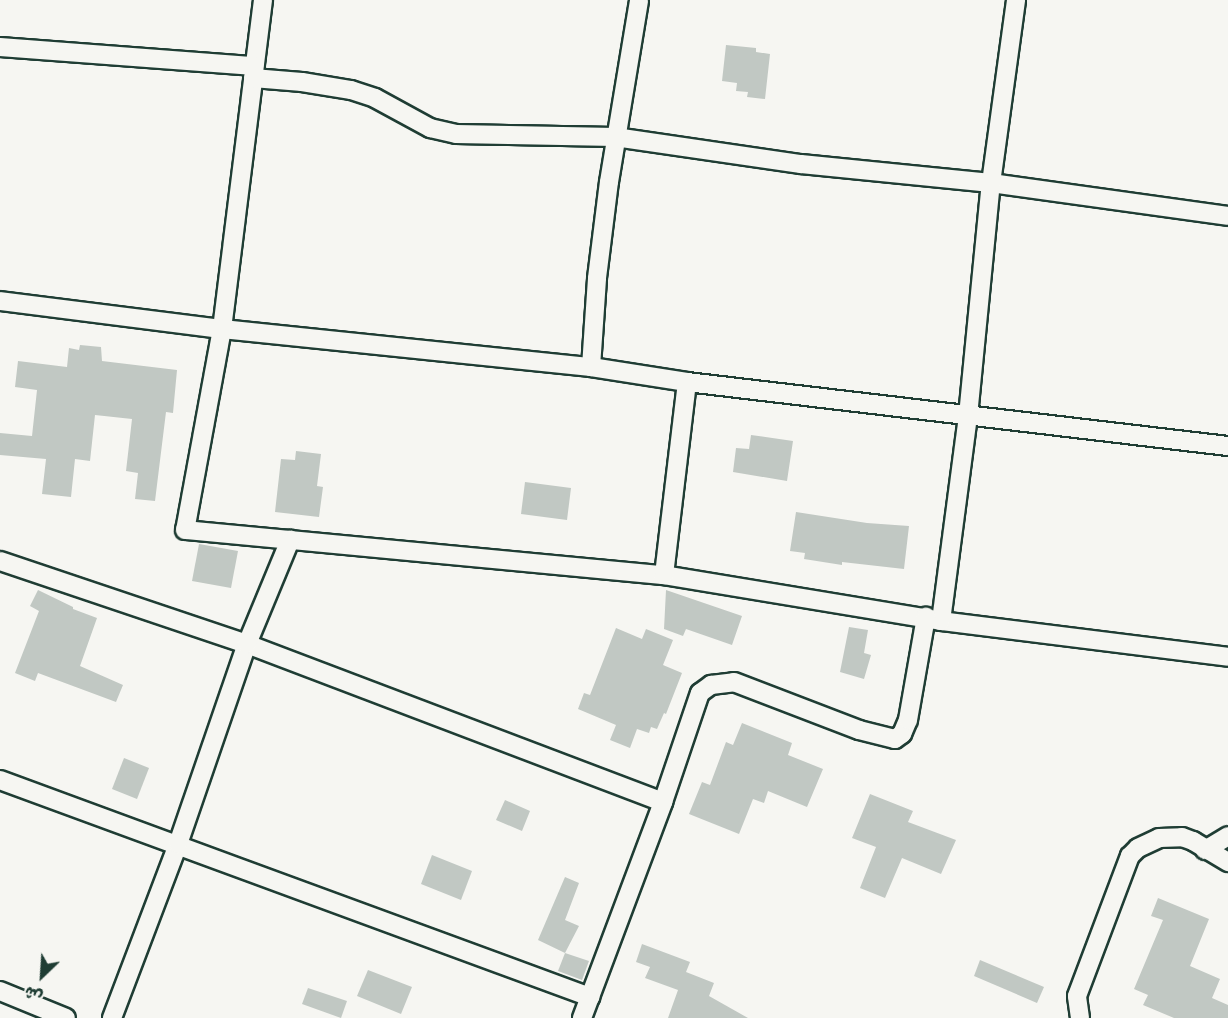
<!DOCTYPE html>
<meta charset="utf-8">
<style>
body{margin:0}
#map{position:relative;width:1228px;height:1018px;overflow:hidden;background:#f6f6f2;font-family:Dekko,"Playpen Sans Arabic",sans-serif}
div>[style]{position:absolute}
.building>*{inset:0;background:#c1c8c3}
.roads{filter:drop-shadow(2px 0 #1f3d34) drop-shadow(-2px 0 #1f3d34) drop-shadow(0 2px #1f3d34) drop-shadow(0 -2px #1f3d34)}
.street>*{height:18px;margin:-9px;padding:0 9px;transform-origin:9px;border-radius:9px;background:#f6f6f2}
span{translate:-50% -50%;white-space:nowrap;text-align:center;line-height:1.15;-webkit-text-stroke:4.5px #f6f6f2;paint-order:stroke}
.north{position:absolute;left:12px;top:946px;width:60px;height:60px;-webkit-text-stroke:4px #f6f6f2;paint-order:stroke;rotate:205deg;font-size:16px;font-weight:700;line-height:24px;text-align:center;color:#1f3d34}
.north::after{content:'';display:block;margin:auto;width:21px;height:27px;background:#1f3d34;clip-path:polygon(50% 0,100% 100%,50% 72%,0 100%)}
</style>
<div id="map">
<div class="building">
<i style="clip-path:polygon(726px 45px,756px 48px,756px 52px,770px 54px,765px 99px,747px 97px,748px 92px,736px 91px,737px 83px,722px 81px)"></i>
<i style="clip-path:polygon(80px 345px,101px 347px,102px 361px,177px 370px,173px 413px,166px 412px,155px 501px,135px 499px,138px 473px,126px 471px,132px 419px,95px 415px,90px 461px,75px 459px,71px 497px,42px 494px,46px 459px,0 455px,0 433px,32px 436px,37px 390px,15px 387px,18px 361px,67px 367px,69px 348px,79px 350px)"></i>
<i style="clip-path:polygon(751px 435px,793px 441px,787px 481px,733px 472px,736px 448px,749px 449px)"></i>
<i style="clip-path:polygon(296px 451px,321px 454px,317px 486px,323px 487px,319px 517px,275px 512px,281px 459px,295px 460px)"></i>
<i style="clip-path:polygon(525px 482px,571px 488px,567px 520px,521px 514px)"></i>
<i style="clip-path:polygon(796px 512px,867px 523px,909px 526px,904px 569px,842px 562px,842px 565px,804px 559px,805px 553px,790px 551px)"></i>
<i style="clip-path:polygon(199px 544px,238px 551px,231px 588px,192px 581px)"></i>
<i style="clip-path:polygon(38px 590px,73px 607px,73px 609px,97px 618px,80px 666px,123px 685px,116px 702px,38px 673px,35px 681px,15px 673px,39px 611px,30px 606px)"></i>
<i style="clip-path:polygon(666px 590px,742px 616px,732px 645px,686px 629px,683px 636px,664px 629px)"></i>
<i style="clip-path:polygon(849px 627px,868px 630px,864px 653px,871px 655px,864px 679px,840px 672px)"></i>
<i style="clip-path:polygon(616px 628px,642px 639px,646px 629px,673px 640px,663px 665px,682px 673px,666px 714px,664px 713px,657px 729px,651px 727px,649px 733px,637px 729px,630px 748px,610px 740px,616px 725px,578px 709px,584px 693px,590px 695px)"></i>
<i style="clip-path:polygon(742px 723px,792px 743px,788px 755px,823px 769px,807px 807px,768px 791px,764px 803px,753px 799px,739px 834px,689px 814px,702px 782px,710px 785px,726px 742px,733px 745px)"></i>
<i style="clip-path:polygon(124px 758px,149px 768px,137px 799px,112px 789px)"></i>
<i style="clip-path:polygon(870px 794px,913px 811px,908px 822px,956px 840px,941px 874px,902px 858px,885px 898px,860px 888px,876px 847px,852px 838px)"></i>
<i style="clip-path:polygon(505px 800px,530px 811px,522px 831px,496px 820px)"></i>
<i style="clip-path:polygon(432px 855px,472px 871px,461px 900px,421px 884px)"></i>
<i style="clip-path:polygon(565px 877px,579px 883px,565px 920px,579px 926px,565px 953px,538px 940px)"></i>
<i style="clip-path:polygon(1158px 898px,1209px 919px,1190px 966px,1220px 979px,1212px 998px,1228px 1005px,1228px 1018px,1174px 1018px,1143px 1005px,1148px 995px,1134px 989px,1163px 920px,1151px 916px)"></i>
<i style="clip-path:polygon(642px 944px,690px 962px,686px 972px,714px 983px,709px 996px,748px 1018px,668px 1018px,678px 990px,645px 978px,650px 967px,636px 962px)"></i>
<i style="clip-path:polygon(565px 953px,589px 961px,582px 980px,558px 971px)"></i>
<i style="clip-path:polygon(980px 960px,1044px 987px,1037px 1003px,974px 976px)"></i>
<i style="clip-path:polygon(368px 970px,412px 987px,401px 1014px,357px 996px)"></i>
<i style="clip-path:polygon(308px 988px,347px 1001px,341px 1018px,302px 1004px)"></i>
</div>
<div class="roads">
<div class="street">
<i style="left:263px;top:0;width:332px;rotate:97.1deg"></i>
<i style="left:222px;top:329px;width:204px;rotate:100.4deg"></i>
<i style="left:185px;top:530px;width:481px;rotate:5.4deg"></i>
<i style="left:664px;top:575px;width:281px;rotate:9.4deg"></i>
<i style="left:941px;top:621px;width:289px;rotate:7.1deg"></i>
<i style="left:0;top:47px;width:255px;rotate:4.3deg"></i>
<i style="left:253px;top:78px;width:49px;rotate:4.7deg"></i>
<i style="left:302px;top:82px;width:50px;rotate:9.3deg"></i>
<i style="left:351px;top:90px;width:25px;rotate:18deg"></i>
<i style="left:375px;top:98px;width:63px;rotate:28.6deg"></i>
<i style="left:430px;top:128px;width:27px;rotate:13deg"></i>
<i style="left:456px;top:134px;width:159px;rotate:1.1deg"></i>
<i style="left:615px;top:137px;width:188px;rotate:8.3deg"></i>
<i style="left:801px;top:164px;width:191px;rotate:5.7deg"></i>
<i style="left:991px;top:183px;width:239px;rotate:7.9deg"></i>
<i style="left:0;top:301px;width:224px;rotate:7.2deg"></i>
<i style="left:222px;top:329px;width:371px;rotate:5.9deg"></i>
<i style="left:591px;top:367px;width:97px;rotate:8.9deg"></i>
<i style="left:687px;top:382px;width:545px;rotate:6.75deg"></i>
<i style="left:591px;top:367px;width:89px;rotate:-86.1deg"></i>
<i style="left:597px;top:278px;width:97px;rotate:-82.9deg"></i>
<i style="left:609px;top:182px;width:184px;rotate:-80.6deg"></i>
<i style="left:0;top:561px;width:261px;rotate:18.6deg"></i>
<i style="left:247px;top:644px;width:445px;rotate:20.8deg"></i>
<i style="left:664px;top:575px;width:194px;rotate:-83.2deg"></i>
<i style="left:941px;top:621px;width:207px;rotate:-82.5deg"></i>
<i style="left:968px;top:416px;width:234px;rotate:-84.4deg"></i>
<i style="left:991px;top:183px;width:185px;rotate:-82.2deg"></i>
<i style="left:0;top:780px;width:629px;rotate:20.19deg"></i>
<i style="left:1205px;top:850px;width:27px;rotate:-31deg"></i>
<i style="left:0;top:991px;width:71px;rotate:22.2deg"></i>
<i style="left:112px;top:1018px;width:186px;rotate:-69.2deg"></i>
<i style="left:178px;top:844px;width:212px;rotate:-71deg"></i>
<i style="left:247px;top:644px;width:113px;rotate:-67.5deg"></i>
<i style="left:582px;top:1018px;width:231px;rotate:-69.4deg"></i>
<i style="left:663px;top:802px;width:115px;rotate:-71.3deg"></i>
<i style="left:700px;top:693px;width:14px;rotate:-36deg"></i>
<i style="left:711px;top:685px;width:23px;rotate:-7deg"></i>
<i style="left:734px;top:682px;width:134px;rotate:21deg"></i>
<i style="left:859px;top:730px;width:37px;rotate:14deg"></i>
<i style="left:895px;top:739px;width:9px;rotate:-36deg"></i>
<i style="left:902px;top:734px;width:15px;rotate:-67deg"></i>
<i style="left:908px;top:720px;width:105px;rotate:-80.1deg"></i>
<i style="left:1080px;top:1018px;width:22px;rotate:-98deg"></i>
<i style="left:1077px;top:996px;width:150px;rotate:-69.3deg"></i>
<i style="left:1130px;top:856px;width:11px;rotate:-45deg"></i>
<i style="left:1138px;top:848px;width:23px;rotate:-25deg"></i>
<i style="left:1159px;top:838px;width:23px;rotate:-2deg"></i>
<i style="left:1182px;top:837px;width:12px;rotate:20deg"></i>
<i style="left:1193px;top:841px;width:41px;rotate:31deg"></i>
</div>
</div>
<div class="north">ش</div>
</div>
